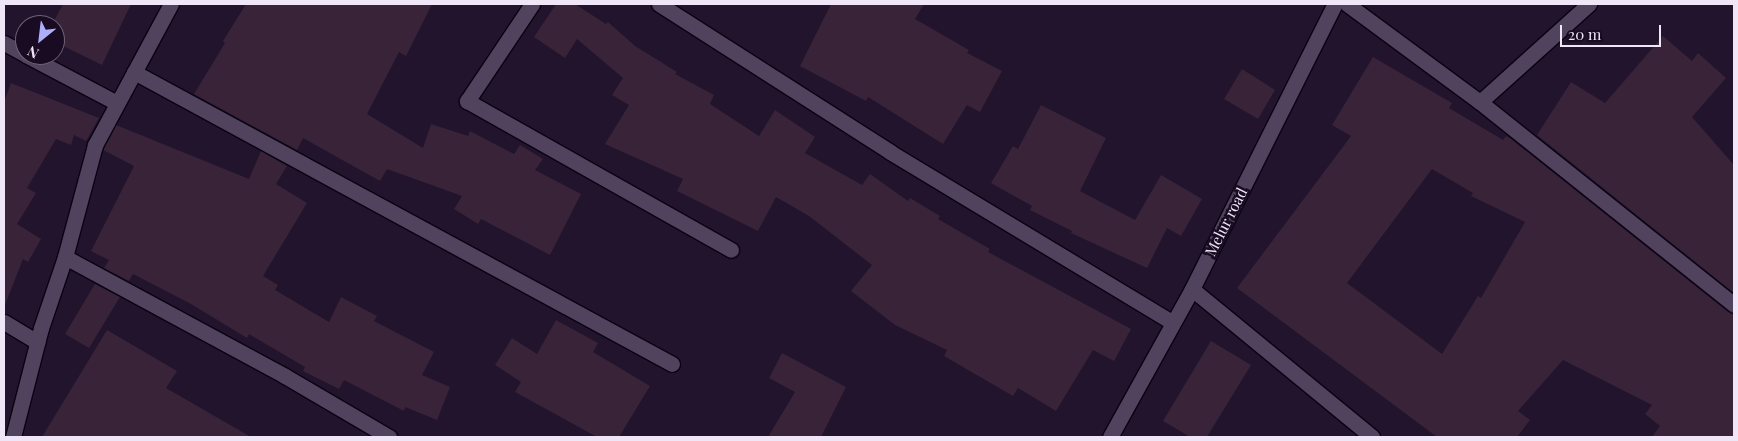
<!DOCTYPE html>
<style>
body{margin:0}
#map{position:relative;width:1738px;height:441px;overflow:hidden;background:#21142c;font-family:"Playfair Display",serif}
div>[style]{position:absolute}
.building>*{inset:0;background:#382339}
.roads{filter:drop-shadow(1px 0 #0a0213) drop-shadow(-1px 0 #0a0213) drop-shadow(0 1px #0a0213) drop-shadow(0 -1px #0a0213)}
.street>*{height:15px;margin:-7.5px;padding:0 7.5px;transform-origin:7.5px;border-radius:7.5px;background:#51435e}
.secondary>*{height:15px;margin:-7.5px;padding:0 7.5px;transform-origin:7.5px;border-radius:7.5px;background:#51435e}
span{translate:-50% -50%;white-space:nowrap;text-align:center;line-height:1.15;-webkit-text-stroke:5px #180b22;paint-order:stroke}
.street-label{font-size:15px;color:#efe7f7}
.frame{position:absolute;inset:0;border:5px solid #efe7f7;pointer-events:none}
.north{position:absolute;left:15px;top:15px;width:50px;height:50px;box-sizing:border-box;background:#180b22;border:1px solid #6e6377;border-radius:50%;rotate:209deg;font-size:14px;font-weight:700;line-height:20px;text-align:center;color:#efe7f7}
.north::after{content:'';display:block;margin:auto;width:18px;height:22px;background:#adaffb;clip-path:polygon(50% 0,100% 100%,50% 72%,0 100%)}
.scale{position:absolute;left:1560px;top:25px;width:101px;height:22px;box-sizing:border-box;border:2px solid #efe7f7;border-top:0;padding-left:6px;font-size:15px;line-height:18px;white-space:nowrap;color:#efe7f7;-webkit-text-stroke:4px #180b22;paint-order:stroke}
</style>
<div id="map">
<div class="building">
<i style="clip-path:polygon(63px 4px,131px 4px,102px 65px,55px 42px,55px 19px)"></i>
<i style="clip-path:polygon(246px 4px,432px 4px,406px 56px,399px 52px,367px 114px,423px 148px,431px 124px,468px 136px,470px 131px,514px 154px,520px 145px,543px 159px,535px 170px,581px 194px,550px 255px,481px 219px,478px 224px,454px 209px,462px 196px,387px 169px,380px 181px,303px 138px,297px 150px,194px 94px,225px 43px,223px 41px)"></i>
<i style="clip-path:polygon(556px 4px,575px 4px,606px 24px,608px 22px,635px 46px,677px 72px,675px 74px,714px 95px,710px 104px,759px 136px,775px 110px,815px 137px,805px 153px,862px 185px,870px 174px,908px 201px,910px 198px,940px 216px,938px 219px,990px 249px,988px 252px,1131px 329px,1114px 361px,1093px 350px,1056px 411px,1018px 388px,1013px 396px,944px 356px,947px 350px,895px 325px,851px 291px,872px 265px,809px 216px,776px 197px,758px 231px,677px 191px,683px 179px,605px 144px,629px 105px,612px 95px,623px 78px,577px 39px,565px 58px,534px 37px)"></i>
<i style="clip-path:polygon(831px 4px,924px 4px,915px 19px,969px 50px,967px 53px,1002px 71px,980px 112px,967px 105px,943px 144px,868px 97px,866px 101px,800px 66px)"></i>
<i style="clip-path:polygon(1663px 36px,1692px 61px,1698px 53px,1726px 78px,1692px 117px,1734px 165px,1734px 293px,1537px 135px,1571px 82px,1605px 103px)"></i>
<i style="clip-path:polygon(evenodd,1373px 57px,1452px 103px,1449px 108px,1503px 140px,1506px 136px,1511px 139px,1728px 312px,1734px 314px,1734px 437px,1652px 437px,1660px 426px,1645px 414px,1652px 405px,1563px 360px,1518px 411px,1530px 420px,1517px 437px,1437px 437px,1237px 288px,1351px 136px,1332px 125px,1373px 57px,1432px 169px,1473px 193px,1471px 196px,1525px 222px,1481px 298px,1478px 296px,1442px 354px,1347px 283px,1432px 169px)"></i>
<i style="clip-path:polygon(1242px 69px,1275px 90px,1258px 119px,1224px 99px)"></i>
<i style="clip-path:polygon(11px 83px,99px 118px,86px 141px,74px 135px,71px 145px,56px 139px,27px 188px,36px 193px,17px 224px,41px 239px,28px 262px,23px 259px,5px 305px,4px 102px)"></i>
<i style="clip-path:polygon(1041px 105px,1106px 138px,1080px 191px,1135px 220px,1161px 175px,1202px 199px,1181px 236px,1167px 228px,1147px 268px,1071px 233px,1072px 231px,1030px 210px,1032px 206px,991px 183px,1013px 146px,1018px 149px)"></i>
<i style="clip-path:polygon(116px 125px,249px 179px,261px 151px,287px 166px,276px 184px,307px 203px,263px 276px,278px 285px,275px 290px,329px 322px,341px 297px,377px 316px,374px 321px,434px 352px,422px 375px,450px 387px,437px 420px,405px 407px,404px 411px,344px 380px,339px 389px,303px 371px,305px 367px,249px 334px,247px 338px,191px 304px,133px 274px,129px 281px,104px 268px,109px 260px,91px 251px,134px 166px,103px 150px)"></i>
<i style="clip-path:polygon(95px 284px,120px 297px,89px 348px,65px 334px)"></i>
<i style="clip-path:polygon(556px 320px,598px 343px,593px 352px,650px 386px,619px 437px,597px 437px,515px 392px,521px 382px,495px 365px,512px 338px,537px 354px)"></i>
<i style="clip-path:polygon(107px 330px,177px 371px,166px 388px,251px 437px,42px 437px)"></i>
<i style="clip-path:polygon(1211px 341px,1251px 365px,1207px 437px,1190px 437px,1163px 421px)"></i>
<i style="clip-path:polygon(782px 353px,846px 387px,821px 437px,768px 437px,795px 392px,769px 378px)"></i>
</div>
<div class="roads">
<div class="street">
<i style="left:532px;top:4px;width:117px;rotate:123.8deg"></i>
<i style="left:467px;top:101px;width:303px;rotate:29.4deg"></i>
<i style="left:659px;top:4px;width:274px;rotate:32.6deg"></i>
<i style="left:890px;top:152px;width:329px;rotate:31.1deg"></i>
<i style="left:4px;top:43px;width:24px;rotate:28deg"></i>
<i style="left:26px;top:55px;width:103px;rotate:27.8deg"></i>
<i style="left:134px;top:72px;width:612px;rotate:28.49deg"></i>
<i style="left:1480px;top:102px;width:147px;rotate:-42deg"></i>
<i style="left:65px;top:257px;width:250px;rotate:28.4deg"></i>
<i style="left:285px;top:376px;width:121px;rotate:30.4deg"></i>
<i style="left:1192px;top:289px;width:233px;rotate:39.4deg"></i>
<i style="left:4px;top:322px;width:39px;rotate:31deg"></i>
<i style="left:13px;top:437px;width:113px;rotate:-75.6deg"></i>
<i style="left:41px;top:328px;width:75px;rotate:-71.3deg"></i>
<i style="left:65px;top:257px;width:116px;rotate:-75deg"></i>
<i style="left:95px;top:145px;width:160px;rotate:-61.7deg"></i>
</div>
<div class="secondary">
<i style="left:1347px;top:4px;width:165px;rotate:36.4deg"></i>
<i style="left:1480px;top:102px;width:325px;rotate:38.6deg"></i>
<i style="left:1110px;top:437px;width:169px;rotate:-61deg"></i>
<i style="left:1192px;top:289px;width:319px;rotate:-63.4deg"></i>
</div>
</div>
<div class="street-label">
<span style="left:1226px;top:222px;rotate:-63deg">Melur road</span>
</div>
<div class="frame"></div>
<div class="north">N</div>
<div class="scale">20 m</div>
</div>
